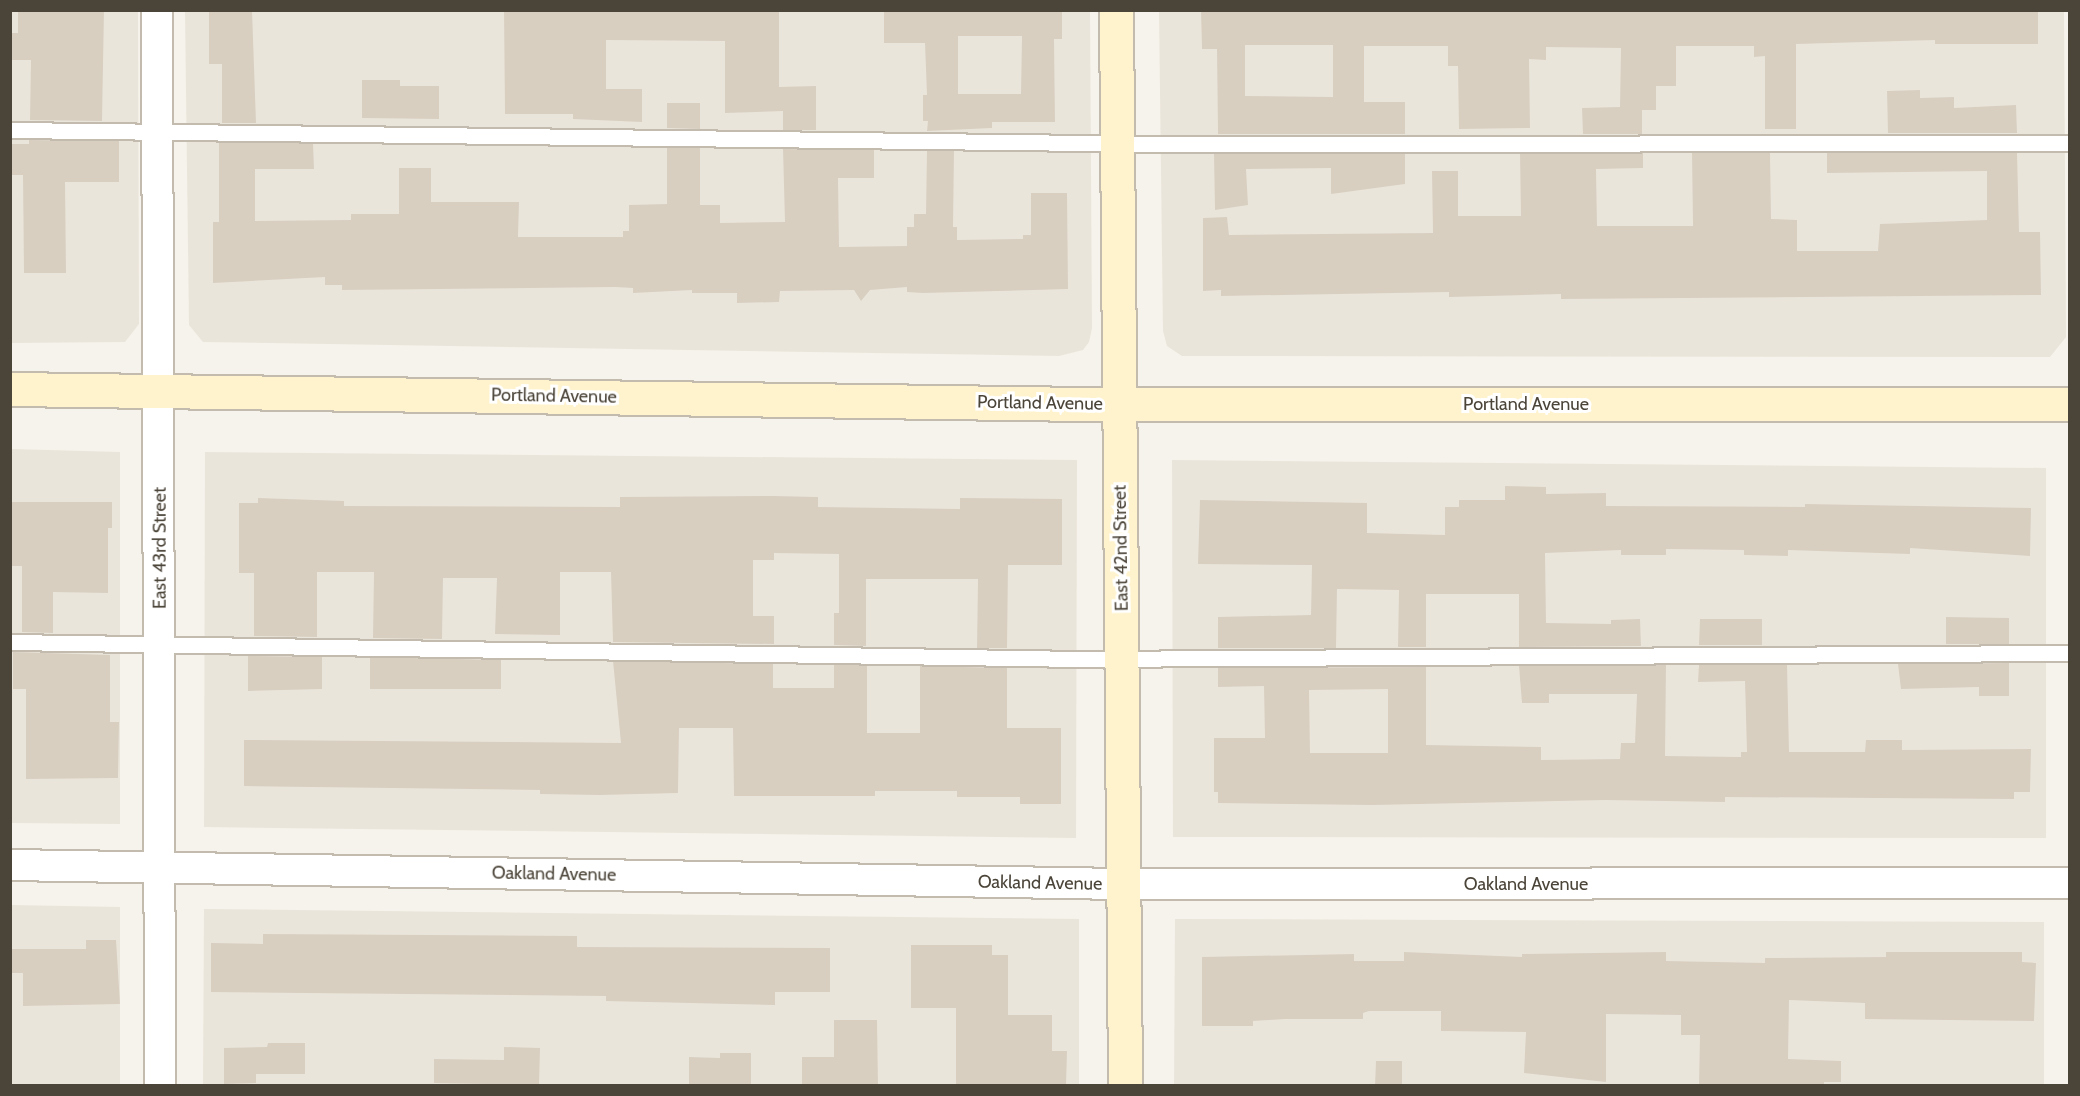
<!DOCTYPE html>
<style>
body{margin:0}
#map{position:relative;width:2080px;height:1096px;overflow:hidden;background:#f6f3ec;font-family:Cabin,sans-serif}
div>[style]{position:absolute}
.residential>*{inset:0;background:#eae5da}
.building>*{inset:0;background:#d8cfc1}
.roads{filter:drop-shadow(2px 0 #c2bbae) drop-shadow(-2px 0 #c2bbae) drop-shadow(0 2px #c2bbae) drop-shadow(0 -2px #c2bbae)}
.lane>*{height:15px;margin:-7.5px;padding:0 7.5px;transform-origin:7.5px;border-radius:7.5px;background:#fff}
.street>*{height:30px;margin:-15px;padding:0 15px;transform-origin:15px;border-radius:15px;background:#fff}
.secondary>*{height:33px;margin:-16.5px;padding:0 16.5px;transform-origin:16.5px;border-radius:16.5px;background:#fff3cd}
span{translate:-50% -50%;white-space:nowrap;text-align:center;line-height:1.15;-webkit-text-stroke:6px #fff;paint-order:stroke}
.street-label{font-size:18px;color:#4b4439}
.frame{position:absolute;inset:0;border:12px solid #4b4439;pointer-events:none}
</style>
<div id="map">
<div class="residential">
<i style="clip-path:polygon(11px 11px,138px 11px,139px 324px,125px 342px,11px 343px)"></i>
<i style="clip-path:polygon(185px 11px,1090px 11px,1092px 328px,1089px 342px,1083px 350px,1059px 356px,203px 342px,189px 325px)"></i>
<i style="clip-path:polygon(1159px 11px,2064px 11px,2066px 337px,2050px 357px,1182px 356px,1167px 346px,1163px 331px)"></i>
<i style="clip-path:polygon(11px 449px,120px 452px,120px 824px,11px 823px)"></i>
<i style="clip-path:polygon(205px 452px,1077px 460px,1076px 838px,204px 827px)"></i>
<i style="clip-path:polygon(1172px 460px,2046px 468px,2046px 838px,1173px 837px)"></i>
<i style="clip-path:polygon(11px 905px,120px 907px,120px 1085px,11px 1086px)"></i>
<i style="clip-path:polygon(204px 909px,1079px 919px,1079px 1085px,203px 1086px)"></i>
<i style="clip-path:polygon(1175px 919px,2044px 922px,2044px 1085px,1174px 1086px)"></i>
</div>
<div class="building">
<i style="clip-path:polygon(18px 10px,104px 10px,102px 121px,30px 120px,31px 60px,10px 60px,10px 33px,18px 33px)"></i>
<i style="clip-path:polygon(209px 10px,252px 10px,256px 123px,222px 123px,222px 64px,209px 64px)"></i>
<i style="clip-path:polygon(504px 10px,779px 10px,779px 87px,816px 86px,816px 130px,783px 130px,783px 111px,725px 113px,725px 41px,606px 40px,606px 89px,642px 89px,642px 122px,573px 119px,573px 114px,505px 114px)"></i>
<i style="clip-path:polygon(evenodd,884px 10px,1062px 10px,1062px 39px,1054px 39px,1055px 122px,992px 122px,992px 128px,927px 131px,928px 121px,923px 121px,923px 95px,927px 95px,925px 43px,884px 43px,884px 10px,958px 36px,1022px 36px,1021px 94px,958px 94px,958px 36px)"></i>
<i style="clip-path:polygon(evenodd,1201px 10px,2038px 10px,2038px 44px,1935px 44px,1935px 40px,1796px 44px,1796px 129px,1765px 129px,1765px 56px,1754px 57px,1754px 46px,1676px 46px,1676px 86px,1656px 86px,1656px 110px,1642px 110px,1642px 134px,1583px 134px,1582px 108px,1620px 107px,1621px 48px,1546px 47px,1546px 60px,1529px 59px,1530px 128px,1459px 129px,1458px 66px,1448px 66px,1448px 46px,1364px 46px,1364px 102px,1405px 102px,1405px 134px,1218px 134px,1217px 49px,1202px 49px,1201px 10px,1245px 45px,1333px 45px,1333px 97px,1245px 96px,1245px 45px)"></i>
<i style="clip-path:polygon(362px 80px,400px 80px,400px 86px,439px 86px,439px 119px,362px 118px)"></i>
<i style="clip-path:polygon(1920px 90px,1920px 98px,1954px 97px,1954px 108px,2016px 105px,2017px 133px,1888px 133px,1887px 91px)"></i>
<i style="clip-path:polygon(667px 103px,700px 103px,700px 129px,667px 128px)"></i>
<i style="clip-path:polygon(29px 140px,119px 141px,119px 182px,65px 182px,66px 273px,24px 273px,23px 175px,11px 175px,11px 144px,29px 144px)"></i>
<i style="clip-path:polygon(219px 142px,313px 143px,314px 169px,255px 169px,255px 221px,351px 220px,351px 214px,399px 214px,399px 168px,431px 168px,431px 202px,519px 202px,518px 237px,623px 237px,623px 231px,629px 231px,629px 205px,667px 204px,667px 148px,700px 148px,700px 205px,720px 205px,720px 223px,785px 222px,783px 149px,874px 150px,874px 178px,838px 178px,839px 247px,907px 246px,907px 227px,914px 227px,914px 214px,926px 214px,927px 151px,954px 151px,953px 227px,957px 227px,957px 240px,1023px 239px,1023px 235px,1031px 235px,1031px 193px,1067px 193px,1068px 289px,923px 293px,907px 292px,907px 287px,870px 290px,861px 301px,854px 290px,780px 291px,779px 302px,737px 303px,737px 293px,692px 293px,692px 290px,633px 293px,633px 288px,615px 287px,342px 290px,342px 285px,325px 285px,325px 277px,213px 283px,213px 222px,219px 222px)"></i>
<i style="clip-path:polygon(1405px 153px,1405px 184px,1331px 194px,1331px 168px,1246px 169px,1248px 205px,1215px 210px,1214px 154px)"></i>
<i style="clip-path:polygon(1520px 153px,1643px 153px,1643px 168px,1596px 169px,1597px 226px,1693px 226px,1692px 153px,1770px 153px,1771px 219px,1797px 220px,1797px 251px,1878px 251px,1880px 224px,1987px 220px,1987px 171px,1827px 173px,1827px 153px,2017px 153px,2019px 232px,2040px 232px,2041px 295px,1561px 299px,1561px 294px,1449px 297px,1449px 292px,1221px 296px,1221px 290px,1203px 291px,1203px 218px,1227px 217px,1229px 235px,1433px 233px,1432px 171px,1458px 171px,1458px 216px,1521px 216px)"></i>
<i style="clip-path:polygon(1505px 486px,1546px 487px,1546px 494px,1606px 493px,1606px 506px,1805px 507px,1805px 504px,2031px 508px,2030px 556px,1910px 548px,1910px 554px,1788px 550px,1788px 556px,1744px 555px,1744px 550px,1666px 549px,1666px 555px,1621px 555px,1621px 550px,1545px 553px,1546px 623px,1611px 624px,1611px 620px,1640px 619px,1641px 646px,1519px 647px,1519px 594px,1426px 594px,1426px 647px,1398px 647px,1399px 590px,1337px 589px,1336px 648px,1218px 648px,1218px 617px,1311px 615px,1312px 565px,1198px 564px,1200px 500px,1367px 503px,1367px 533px,1445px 535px,1445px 507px,1459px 507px,1459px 500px,1505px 500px)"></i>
<i style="clip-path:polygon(773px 496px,818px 497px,818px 507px,891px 508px,960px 509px,960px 498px,1062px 499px,1062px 565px,1008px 565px,1007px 648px,977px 648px,978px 579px,866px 579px,866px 646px,834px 645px,834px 613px,839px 613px,839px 554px,774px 553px,774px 560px,753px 560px,753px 616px,774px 616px,774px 644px,613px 642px,611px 572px,560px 572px,560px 635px,495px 634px,497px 578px,443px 578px,442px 639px,373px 638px,374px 572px,317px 572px,317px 637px,254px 636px,254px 573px,239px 573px,239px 503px,258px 503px,258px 498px,344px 501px,344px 506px,620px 507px,620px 497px)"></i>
<i style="clip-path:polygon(10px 502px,112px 502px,112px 528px,108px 528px,108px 593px,53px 592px,53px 633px,22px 632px,22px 566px,10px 566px)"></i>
<i style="clip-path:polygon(1946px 617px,2009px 618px,2009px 644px,1946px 644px)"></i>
<i style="clip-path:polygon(1700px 619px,1762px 619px,1762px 645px,1699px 645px)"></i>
<i style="clip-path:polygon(13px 652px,110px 655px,110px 722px,119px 722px,118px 778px,26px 779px,26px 689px,13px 689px)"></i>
<i style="clip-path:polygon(248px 656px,322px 657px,322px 689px,248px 691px)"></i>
<i style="clip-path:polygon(370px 657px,501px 660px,501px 689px,370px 689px)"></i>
<i style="clip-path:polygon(613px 661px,773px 664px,773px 688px,834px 688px,834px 665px,867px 665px,867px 733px,920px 733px,920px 666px,1007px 668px,1007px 728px,1061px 728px,1061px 804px,1020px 804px,1020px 797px,957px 797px,957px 791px,875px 791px,875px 796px,734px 796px,733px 728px,679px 728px,678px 793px,600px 795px,540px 794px,540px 790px,244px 786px,244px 740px,621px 743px)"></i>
<i style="clip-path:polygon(2009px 663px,2009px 696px,1979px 696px,1979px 687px,1901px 689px,1898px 664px)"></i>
<i style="clip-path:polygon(evenodd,1787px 664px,1789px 752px,1865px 752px,1866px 740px,1902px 740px,1902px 750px,2031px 749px,2030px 792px,2014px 792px,2014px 799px,1725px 797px,1725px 802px,1605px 800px,1372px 805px,1218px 803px,1218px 792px,1214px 792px,1214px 738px,1265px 738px,1264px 686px,1218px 687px,1218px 668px,1426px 667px,1426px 745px,1541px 747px,1541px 760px,1620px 759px,1621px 743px,1635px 743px,1637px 694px,1549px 694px,1549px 703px,1522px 703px,1519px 666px,1666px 665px,1665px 756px,1741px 757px,1741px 752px,1747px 752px,1745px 681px,1698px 682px,1699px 665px,1787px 664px,1388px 689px,1388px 753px,1310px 753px,1309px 690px,1388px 689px)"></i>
<i style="clip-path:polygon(263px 934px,577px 936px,577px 947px,830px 948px,830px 992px,775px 992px,775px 1005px,606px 1001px,606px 996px,211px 992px,211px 943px,263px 944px)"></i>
<i style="clip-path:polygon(86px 940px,116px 940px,120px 1004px,23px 1006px,23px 973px,10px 973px,10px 949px,86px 949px)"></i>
<i style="clip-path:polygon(911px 945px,992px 945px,992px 955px,1008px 955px,1008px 1015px,1052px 1015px,1052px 1051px,1067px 1051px,1066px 1086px,956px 1086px,956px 1008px,911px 1008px)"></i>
<i style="clip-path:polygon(1404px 952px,1522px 957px,1522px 954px,1666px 952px,1666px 961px,1765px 963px,1765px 958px,1886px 957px,1886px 952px,2022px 952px,2022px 962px,2036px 963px,2034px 1021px,1865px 1019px,1865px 1003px,1789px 1000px,1788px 1059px,1841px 1061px,1841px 1082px,1824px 1082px,1824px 1086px,1699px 1086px,1700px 1035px,1681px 1035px,1681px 1015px,1606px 1014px,1606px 1082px,1524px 1073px,1526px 1032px,1441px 1031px,1441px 1011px,1369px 1011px,1363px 1013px,1363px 1019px,1285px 1019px,1253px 1021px,1253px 1026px,1202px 1026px,1202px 957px,1354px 954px,1354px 961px,1404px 961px)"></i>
<i style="clip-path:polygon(834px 1020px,877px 1020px,878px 1086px,802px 1085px,802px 1057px,834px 1057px)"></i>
<i style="clip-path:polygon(268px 1043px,305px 1043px,305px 1074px,256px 1074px,256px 1083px,224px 1084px,224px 1048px,267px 1047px)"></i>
<i style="clip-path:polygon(504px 1047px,540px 1048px,539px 1085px,434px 1083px,434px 1059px,504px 1060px)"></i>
<i style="clip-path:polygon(720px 1053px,751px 1053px,751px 1084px,689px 1085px,689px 1057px,720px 1058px)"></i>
<i style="clip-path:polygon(1376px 1061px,1402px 1061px,1402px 1086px,1375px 1086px)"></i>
</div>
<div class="roads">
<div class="lane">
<i style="left:10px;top:130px;width:1156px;rotate:0.69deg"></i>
<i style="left:1166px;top:144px;width:904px;rotate:-0.06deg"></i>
<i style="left:10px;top:642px;width:1071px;rotate:0.91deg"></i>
<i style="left:1081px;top:659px;width:989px;rotate:-0.35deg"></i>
</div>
<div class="street">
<i style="left:157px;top:10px;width:1076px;rotate:89.84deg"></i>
<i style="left:10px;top:865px;width:1115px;rotate:0.98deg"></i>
<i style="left:1125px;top:884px;width:945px;rotate:-0.06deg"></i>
</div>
<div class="secondary">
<i style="left:1116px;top:10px;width:1076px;rotate:89.52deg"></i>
<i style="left:10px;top:389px;width:1068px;rotate:0.8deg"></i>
<i style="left:1078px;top:404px;width:992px"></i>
</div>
</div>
<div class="street-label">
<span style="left:554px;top:396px;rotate:1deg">Portland Avenue</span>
<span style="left:1040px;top:403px;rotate:1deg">Portland Avenue</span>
<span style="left:1526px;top:404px">Portland Avenue</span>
<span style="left:160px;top:548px;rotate:-90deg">East 43rd Street</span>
<span style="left:1121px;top:548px;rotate:-91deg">East 42nd Street</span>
<span style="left:554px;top:874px;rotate:1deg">Oakland Avenue</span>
<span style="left:1040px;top:883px;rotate:1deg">Oakland Avenue</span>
<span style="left:1526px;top:884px">Oakland Avenue</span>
</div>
<div class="frame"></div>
</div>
